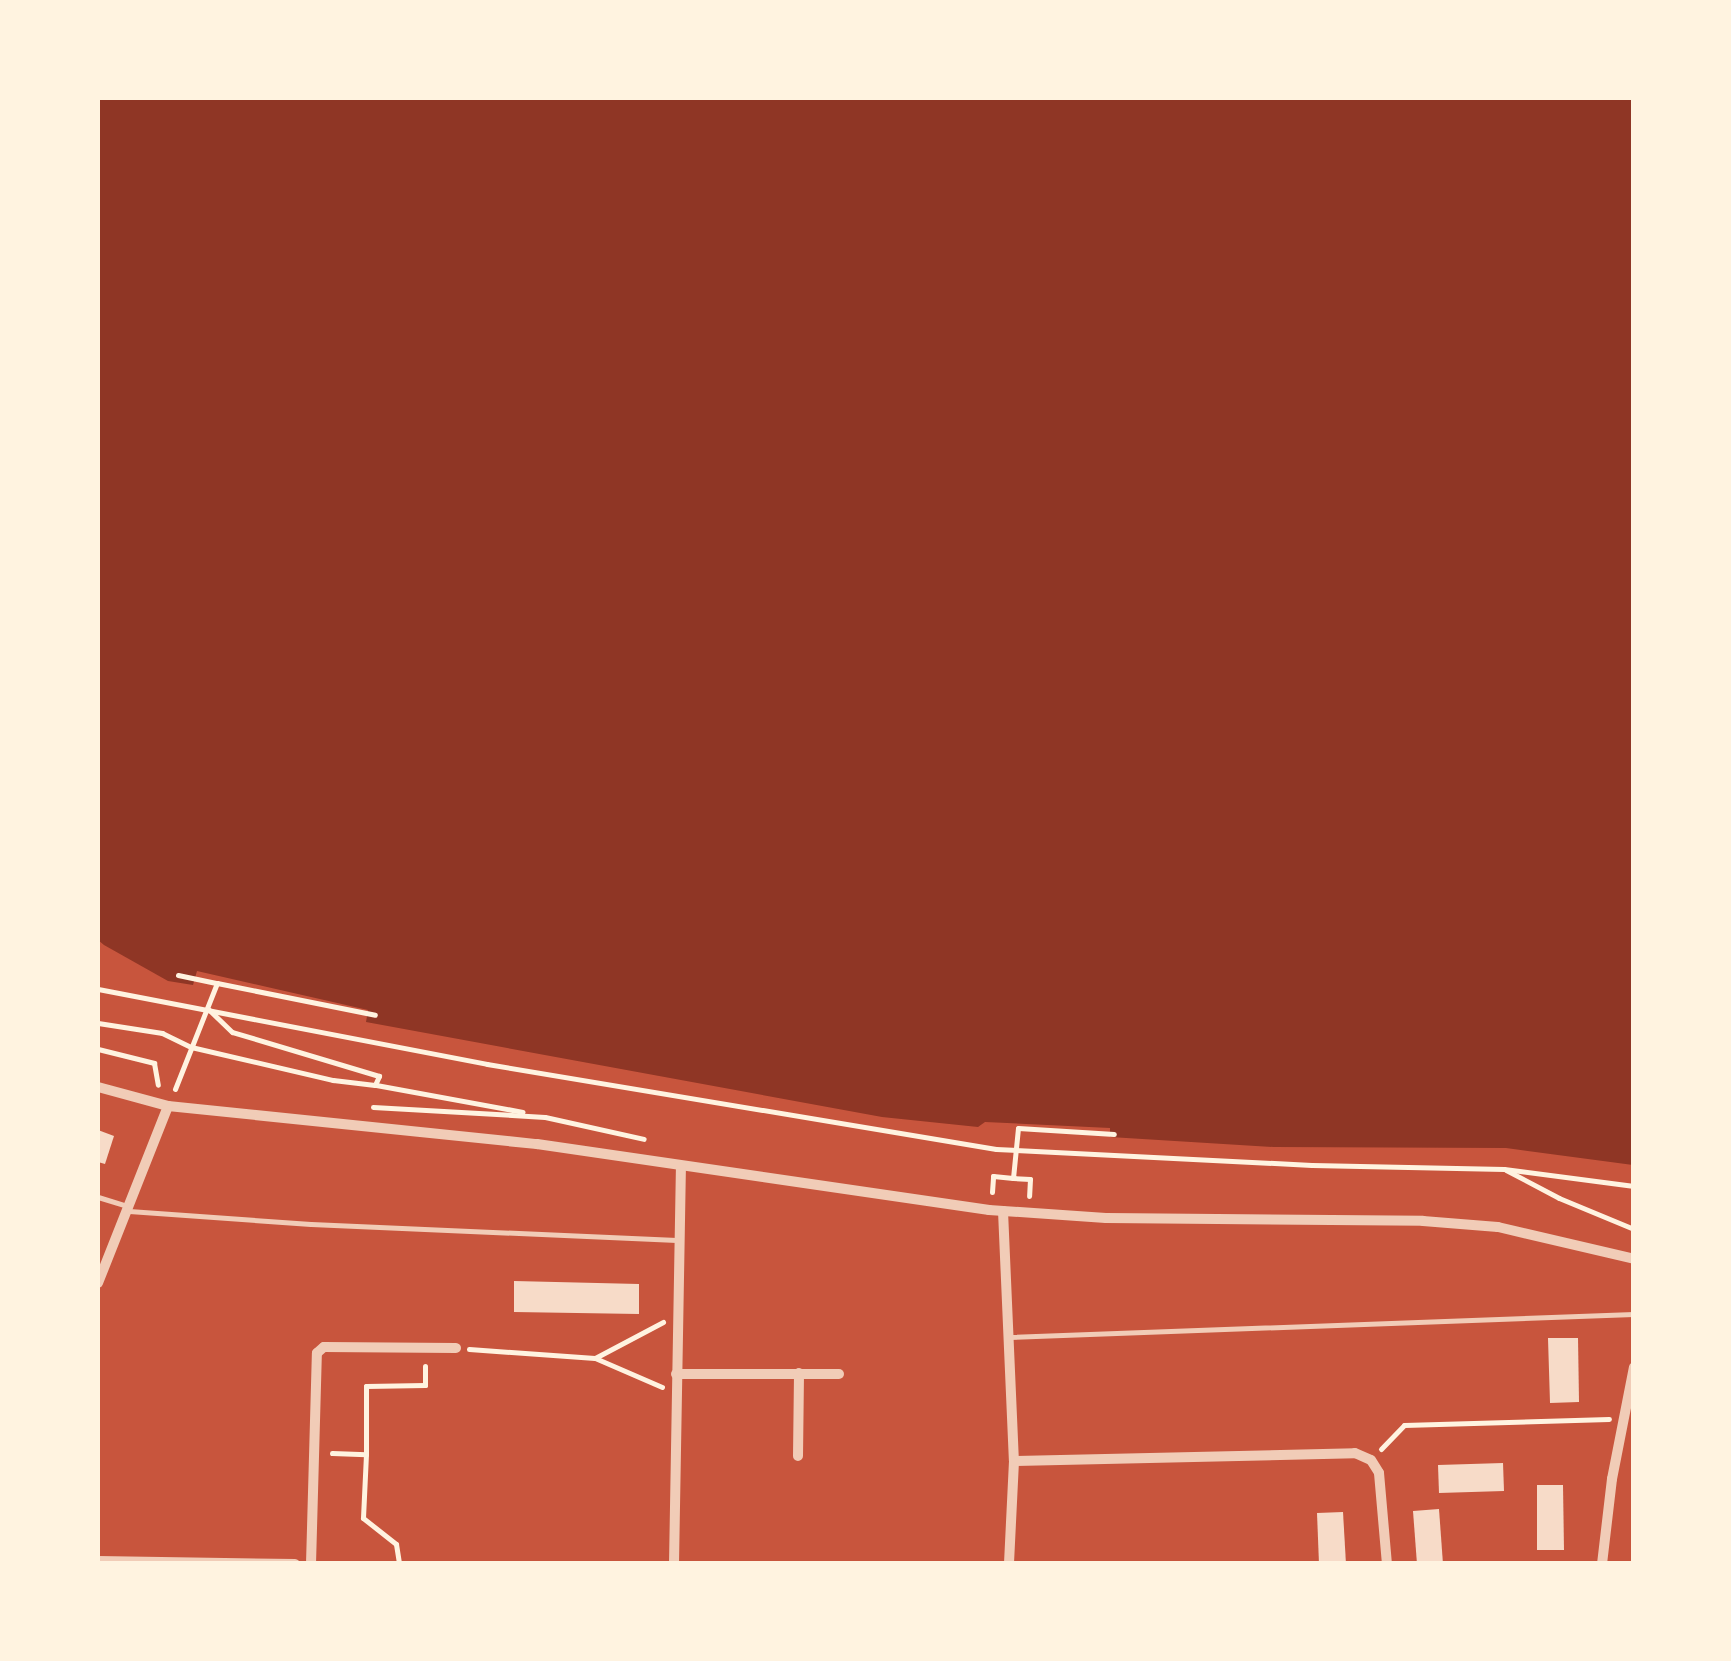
<!DOCTYPE html>
<style>
body{margin:0}
#map{position:relative;width:1731px;height:1661px;overflow:hidden;background:#c8553d;font-family:Cabin,sans-serif}
div>[style]{position:absolute}
.water>*{inset:0;background:#8f3625}
.building>*{inset:0;background:#f7dbc8}
.path>*{height:5px;margin:-2.5px;padding:0 2.5px;transform-origin:2.5px;border-radius:2.5px;background:#fff3e0}
.service>*{height:5px;margin:-2.5px;padding:0 2.5px;transform-origin:2.5px;border-radius:2.5px;background:#f1ccb7}
.minor>*{height:10px;margin:-5px;padding:0 5px;transform-origin:5px;border-radius:5px;background:#f1ccb7}
span{translate:-50% -50%;white-space:nowrap;text-align:center;line-height:1.15;-webkit-text-stroke:10px #fff3e0;paint-order:stroke}
.frame{position:absolute;inset:0;border:100px solid #fff3e0;pointer-events:none}
</style>
<div id="map">
<div class="water">
<i style="clip-path:polygon(98px 98px,1633px 98px,1633px 1165px,1506px 1148px,1274px 1147px,1110px 1137px,1110px 1128px,985px 1122px,978px 1127px,882px 1117px,366px 1022px,368px 1010px,197px 971px,193px 985px,168px 981px,104px 945px,98px 940px)"></i>
</div>
<div class="building">
<i style="clip-path:polygon(98px 1130px,114px 1136px,105px 1164px,98px 1162px)"></i>
<i style="clip-path:polygon(514px 1281px,639px 1284px,639px 1314px,514px 1312px)"></i>
<i style="clip-path:polygon(1548px 1338px,1578px 1338px,1579px 1402px,1550px 1403px)"></i>
<i style="clip-path:polygon(1503px 1463px,1504px 1491px,1439px 1493px,1438px 1465px)"></i>
<i style="clip-path:polygon(1537px 1485px,1563px 1485px,1564px 1550px,1537px 1550px)"></i>
<i style="clip-path:polygon(1439px 1509px,1443px 1564px,1417px 1564px,1413px 1511px)"></i>
<i style="clip-path:polygon(1343px 1512px,1346px 1564px,1319px 1564px,1317px 1513px)"></i>
</div>
<div class="path">
<i style="left:178px;top:975px;width:40px;rotate:12deg"></i>
<i style="left:98px;top:989px;width:396px;rotate:10.9deg"></i>
<i style="left:487px;top:1064px;width:516px;rotate:9.48deg"></i>
<i style="left:996px;top:1149px;width:316px;rotate:2.9deg"></i>
<i style="left:1312px;top:1165px;width:192px;rotate:1.2deg"></i>
<i style="left:1504px;top:1169px;width:131px;rotate:7.5deg"></i>
<i style="left:98px;top:1023px;width:65px;rotate:8.9deg"></i>
<i style="left:162px;top:1033px;width:32px;rotate:26deg"></i>
<i style="left:191px;top:1047px;width:146px;rotate:13.1deg"></i>
<i style="left:333px;top:1080px;width:42px;rotate:6.8deg"></i>
<i style="left:375px;top:1085px;width:10px;rotate:-66deg"></i>
<i style="left:379px;top:1076px;width:153px;rotate:-163.3deg"></i>
<i style="left:232px;top:1032px;width:32px;rotate:-136deg"></i>
<i style="left:98px;top:1049px;width:58px;rotate:14deg"></i>
<i style="left:154px;top:1063px;width:22px;rotate:80deg"></i>
<i style="left:376px;top:1085px;width:149px;rotate:10.4deg"></i>
<i style="left:175px;top:1089px;width:114px;rotate:-68.4deg"></i>
<i style="left:217px;top:983px;width:161px;rotate:11.4deg"></i>
<i style="left:373px;top:1107px;width:172px;rotate:3.3deg"></i>
<i style="left:545px;top:1117px;width:101px;rotate:12.5deg"></i>
<i style="left:1506px;top:1170px;width:60px;rotate:27.8deg"></i>
<i style="left:1559px;top:1198px;width:81px;rotate:22.5deg"></i>
<i style="left:1013px;top:1178px;width:50px;rotate:-84.3deg"></i>
<i style="left:1018px;top:1128px;width:96px;rotate:3.6deg"></i>
<i style="left:992px;top:1192px;width:16px;rotate:-86deg"></i>
<i style="left:993px;top:1176px;width:20px;rotate:6deg"></i>
<i style="left:1013px;top:1178px;width:17px;rotate:3deg"></i>
<i style="left:1030px;top:1179px;width:17px;rotate:93deg"></i>
<i style="left:469px;top:1349px;width:126px;rotate:4.1deg"></i>
<i style="left:595px;top:1358px;width:73px;rotate:23.4deg"></i>
<i style="left:595px;top:1358px;width:77px;rotate:-27.9deg"></i>
<i style="left:1381px;top:1449px;width:33px;rotate:-46deg"></i>
<i style="left:1404px;top:1425px;width:205px;rotate:-1.7deg"></i>
<i style="left:332px;top:1453px;width:34px;rotate:2deg"></i>
<i style="left:366px;top:1454px;width:68px;rotate:-90deg"></i>
<i style="left:366px;top:1386px;width:59px;rotate:-1deg"></i>
<i style="left:425px;top:1385px;width:19px;rotate:-90deg"></i>
<i style="left:366px;top:1454px;width:64px;rotate:92.7deg"></i>
<i style="left:363px;top:1518px;width:42px;rotate:38.2deg"></i>
<i style="left:396px;top:1544px;width:20px;rotate:81deg"></i>
</div>
<div class="service">
<i style="left:98px;top:1197px;width:31px;rotate:17deg"></i>
<i style="left:129px;top:1211px;width:182px;rotate:4.1deg"></i>
<i style="left:311px;top:1224px;width:366px;rotate:2.5deg"></i>
<i style="left:1009px;top:1337px;width:625px;rotate:-2.11deg"></i>
</div>
<div class="minor">
<i style="left:98px;top:1087px;width:73px;rotate:15.2deg"></i>
<i style="left:168px;top:1106px;width:371px;rotate:5.9deg"></i>
<i style="left:537px;top:1144px;width:457px;rotate:8.3deg"></i>
<i style="left:989px;top:1210px;width:117px;rotate:3.9deg"></i>
<i style="left:1106px;top:1218px;width:317px;rotate:0.5deg"></i>
<i style="left:1423px;top:1221px;width:75px;rotate:4.6deg"></i>
<i style="left:1498px;top:1227px;width:140px;rotate:13.2deg"></i>
<i style="left:1003px;top:1211px;width:250px;rotate:87.5deg"></i>
<i style="left:1014px;top:1461px;width:103px;rotate:92.8deg"></i>
<i style="left:98px;top:1283px;width:190px;rotate:-68.4deg"></i>
<i style="left:676px;top:1374px;width:163px"></i>
<i style="left:798px;top:1456px;width:83px;rotate:-89.3deg"></i>
<i style="left:1014px;top:1461px;width:341px;rotate:-1.3deg"></i>
<i style="left:1355px;top:1453px;width:17px;rotate:24deg"></i>
<i style="left:1371px;top:1460px;width:15px;rotate:58deg"></i>
<i style="left:1379px;top:1473px;width:91px;rotate:85deg"></i>
<i style="left:98px;top:1561px;width:197px;rotate:0.9deg"></i>
<i style="left:311px;top:1564px;width:211px;rotate:-88.4deg"></i>
<i style="left:317px;top:1353px;width:9px;rotate:-41deg"></i>
<i style="left:324px;top:1347px;width:132px;rotate:0.4deg"></i>
<i style="left:674px;top:1564px;width:397px;rotate:-89deg"></i>
<i style="left:1602px;top:1564px;width:86px;rotate:-83.3deg"></i>
<i style="left:1612px;top:1479px;width:114px;rotate:-78.9deg"></i>
</div>
<div class="frame"></div>
</div>
